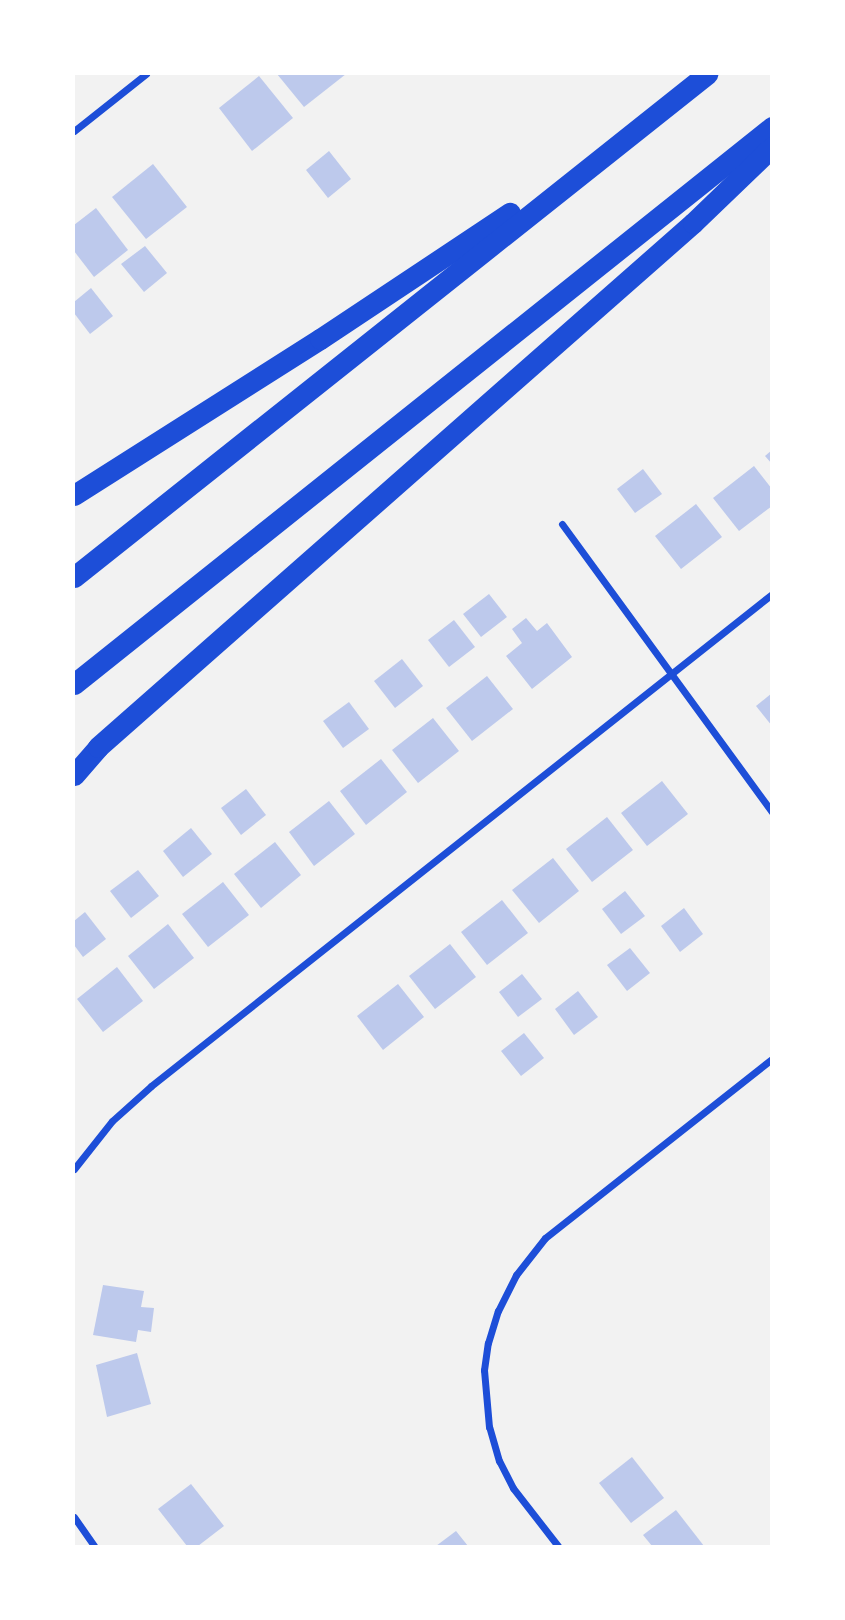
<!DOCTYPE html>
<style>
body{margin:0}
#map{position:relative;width:845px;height:1620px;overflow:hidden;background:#f2f2f2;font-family:Overpass,sans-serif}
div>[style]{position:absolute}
.building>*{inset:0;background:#bdc9ec}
.minor>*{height:7px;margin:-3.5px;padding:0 3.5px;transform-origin:3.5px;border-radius:3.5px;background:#1d4ed8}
.motorway>*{height:21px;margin:-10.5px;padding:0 10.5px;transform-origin:10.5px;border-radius:10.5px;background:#1d4ed8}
span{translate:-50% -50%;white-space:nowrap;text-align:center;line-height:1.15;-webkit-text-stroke:6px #fff;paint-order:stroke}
.frame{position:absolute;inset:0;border:75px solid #fff;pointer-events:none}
</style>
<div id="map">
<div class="building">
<i style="clip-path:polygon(277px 74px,346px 74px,304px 107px)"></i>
<i style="clip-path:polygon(259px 76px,293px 118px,252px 151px,219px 108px)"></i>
<i style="clip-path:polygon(329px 151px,351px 179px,328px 198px,306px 170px)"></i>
<i style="clip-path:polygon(153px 164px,187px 207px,146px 239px,112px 197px)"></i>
<i style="clip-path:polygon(96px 208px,128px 250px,94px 277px,74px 251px,74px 225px)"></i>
<i style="clip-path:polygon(145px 246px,167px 273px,144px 292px,121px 264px)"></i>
<i style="clip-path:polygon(91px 288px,113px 316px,90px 334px,74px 313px,74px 302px)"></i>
<i style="clip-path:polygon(772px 450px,772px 464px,765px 456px)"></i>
<i style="clip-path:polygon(754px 466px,772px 489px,772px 506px,739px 531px,713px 498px)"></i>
<i style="clip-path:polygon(643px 469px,662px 494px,635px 513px,617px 489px)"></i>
<i style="clip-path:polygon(696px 504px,722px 537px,681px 569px,655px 536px)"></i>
<i style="clip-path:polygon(489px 594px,507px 617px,481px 637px,463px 614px)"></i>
<i style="clip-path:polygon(526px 618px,537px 631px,547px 623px,572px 657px,532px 689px,506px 656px,522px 643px,512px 629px)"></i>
<i style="clip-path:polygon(454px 620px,475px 647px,449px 667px,428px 640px)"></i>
<i style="clip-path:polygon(402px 659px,423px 686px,395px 708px,374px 681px)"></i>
<i style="clip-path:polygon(487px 676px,513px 709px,472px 741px,446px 708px)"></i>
<i style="clip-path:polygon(772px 693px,772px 726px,756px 706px)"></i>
<i style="clip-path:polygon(349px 702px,369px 729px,343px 748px,323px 721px)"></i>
<i style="clip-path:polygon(433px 718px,459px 751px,418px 783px,392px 750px)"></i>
<i style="clip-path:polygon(381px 759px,407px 792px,366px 825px,340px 791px)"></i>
<i style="clip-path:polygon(662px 781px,688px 814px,647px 846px,621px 813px)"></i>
<i style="clip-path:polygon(246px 789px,266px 815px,241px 835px,221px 808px)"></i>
<i style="clip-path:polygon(329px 801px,355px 834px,314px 866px,289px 832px)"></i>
<i style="clip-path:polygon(607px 817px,633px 850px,592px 882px,566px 849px)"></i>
<i style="clip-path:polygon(191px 828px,212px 854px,183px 877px,163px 851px)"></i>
<i style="clip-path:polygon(275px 842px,301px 875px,261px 908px,234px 874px)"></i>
<i style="clip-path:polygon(553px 858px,579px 891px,539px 923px,512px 890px)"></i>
<i style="clip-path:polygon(138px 870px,159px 896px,131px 918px,110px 891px)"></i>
<i style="clip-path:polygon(223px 882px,249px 915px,208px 947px,182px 914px)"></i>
<i style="clip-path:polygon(625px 891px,645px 916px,621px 934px,602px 909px)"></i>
<i style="clip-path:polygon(502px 900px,528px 933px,487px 965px,461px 932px)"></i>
<i style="clip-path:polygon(684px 908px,703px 934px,680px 952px,661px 926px)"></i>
<i style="clip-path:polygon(85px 912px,106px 939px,83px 957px,74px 945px,74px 921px)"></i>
<i style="clip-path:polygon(168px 924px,194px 958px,154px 989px,128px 956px)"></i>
<i style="clip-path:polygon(450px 944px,476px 977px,435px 1009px,409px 976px)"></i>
<i style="clip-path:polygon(630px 948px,650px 973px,627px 991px,607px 965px)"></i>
<i style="clip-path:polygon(117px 967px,143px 1001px,103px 1032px,77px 999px)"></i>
<i style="clip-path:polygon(522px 974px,542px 999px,518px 1017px,499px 992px)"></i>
<i style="clip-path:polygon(398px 984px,424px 1017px,383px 1050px,357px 1016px)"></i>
<i style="clip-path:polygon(578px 991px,598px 1017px,574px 1035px,555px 1009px)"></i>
<i style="clip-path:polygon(524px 1033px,544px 1058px,521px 1076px,501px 1051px)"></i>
<i style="clip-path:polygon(103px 1285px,144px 1291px,141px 1307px,154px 1308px,151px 1332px,138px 1330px,136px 1342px,93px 1335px)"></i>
<i style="clip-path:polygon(137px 1353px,151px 1404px,107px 1417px,96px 1365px)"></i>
<i style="clip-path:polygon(632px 1457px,664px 1498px,631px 1523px,599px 1483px)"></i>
<i style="clip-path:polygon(191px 1484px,224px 1526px,198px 1546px,187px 1546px,158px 1509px)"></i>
<i style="clip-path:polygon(676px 1510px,704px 1546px,652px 1546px,643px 1535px)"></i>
<i style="clip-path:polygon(456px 1531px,468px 1546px,436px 1546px)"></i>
</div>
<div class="minor">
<i style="left:74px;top:131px;width:92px;rotate:-38.4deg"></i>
<i style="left:562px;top:524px;width:356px;rotate:53.9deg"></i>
<i style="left:74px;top:1169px;width:61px;rotate:-51.6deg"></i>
<i style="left:112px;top:1121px;width:52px;rotate:-41.9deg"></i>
<i style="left:151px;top:1086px;width:792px;rotate:-38.39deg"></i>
<i style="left:74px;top:1517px;width:35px;rotate:55deg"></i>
<i style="left:558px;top:1546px;width:73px;rotate:-127.8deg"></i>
<i style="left:513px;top:1488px;width:30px;rotate:-117deg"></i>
<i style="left:499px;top:1461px;width:35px;rotate:-106deg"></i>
<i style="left:489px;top:1427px;width:57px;rotate:-95deg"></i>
<i style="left:484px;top:1370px;width:27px;rotate:-82deg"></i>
<i style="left:488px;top:1343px;width:34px;rotate:-73deg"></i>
<i style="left:498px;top:1311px;width:40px;rotate:-63.4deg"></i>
<i style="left:516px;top:1275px;width:47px;rotate:-51.9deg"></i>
<i style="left:545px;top:1238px;width:289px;rotate:-38.3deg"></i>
</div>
<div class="motorway">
<i style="left:74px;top:495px;width:291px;rotate:-32.4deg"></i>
<i style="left:320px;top:339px;width:228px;rotate:-33.6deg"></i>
<i style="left:74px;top:577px;width:809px;rotate:-38.47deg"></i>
<i style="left:74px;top:684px;width:893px;rotate:-38.59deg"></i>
<i style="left:74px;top:775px;width:37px;rotate:-49deg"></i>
<i style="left:98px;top:747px;width:793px;rotate:-41.37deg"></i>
<i style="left:693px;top:223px;width:110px;rotate:-43.9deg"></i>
</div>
<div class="frame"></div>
</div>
